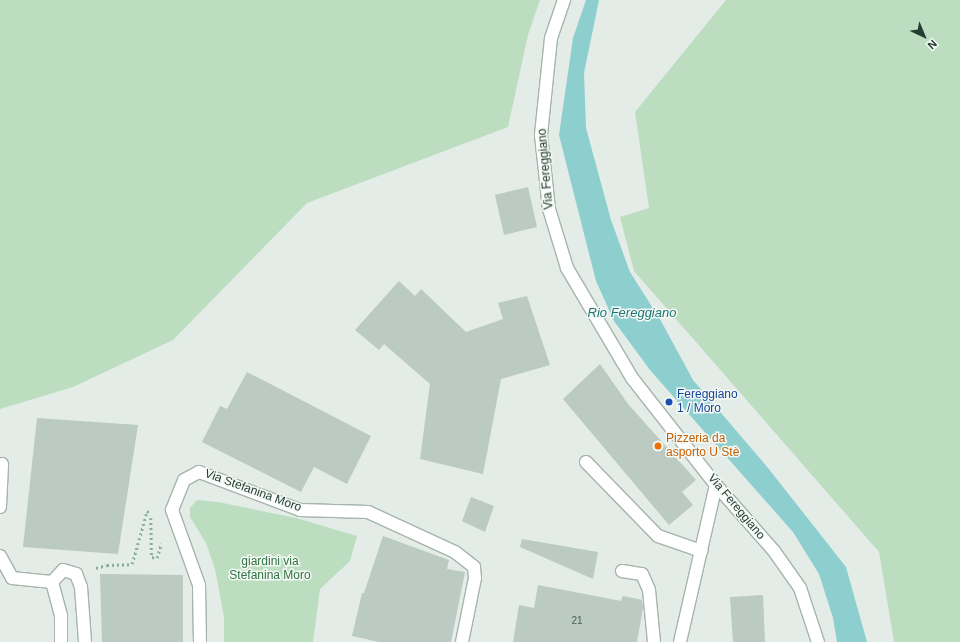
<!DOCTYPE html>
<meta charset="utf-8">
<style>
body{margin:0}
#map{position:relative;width:960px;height:642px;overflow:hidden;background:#e3ece7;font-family:Arial,sans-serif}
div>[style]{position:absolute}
.green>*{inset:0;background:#bdddc1}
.water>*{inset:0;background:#8dcecf}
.building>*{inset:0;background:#bbcac2}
.path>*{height:2.5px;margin-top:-1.25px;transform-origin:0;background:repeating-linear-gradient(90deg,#85af9c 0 2px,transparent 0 5px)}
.roads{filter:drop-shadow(1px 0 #a6b4ad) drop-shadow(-1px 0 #a6b4ad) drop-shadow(0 1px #a6b4ad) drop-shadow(0 -1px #a6b4ad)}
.minor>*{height:12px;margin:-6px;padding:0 6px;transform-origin:6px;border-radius:6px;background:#fff}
.dots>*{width:11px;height:11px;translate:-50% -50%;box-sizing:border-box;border:2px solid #f4f9f5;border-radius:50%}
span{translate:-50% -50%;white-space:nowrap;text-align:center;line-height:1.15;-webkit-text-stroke:3px #f4f9f5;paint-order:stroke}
.number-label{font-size:10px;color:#496057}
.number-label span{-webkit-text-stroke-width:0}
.street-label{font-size:12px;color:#233d33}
.transit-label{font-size:12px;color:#164399}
.left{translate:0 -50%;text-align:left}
.food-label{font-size:12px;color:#c56008}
.park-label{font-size:12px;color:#2f7340}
.water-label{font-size:13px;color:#1f7577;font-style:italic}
.north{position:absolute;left:904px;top:16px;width:40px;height:40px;-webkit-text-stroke:3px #f4f9f5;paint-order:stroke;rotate:136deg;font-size:11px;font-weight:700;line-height:16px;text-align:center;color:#233d33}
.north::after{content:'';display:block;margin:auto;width:14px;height:18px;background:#233d33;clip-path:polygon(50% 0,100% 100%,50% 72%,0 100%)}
</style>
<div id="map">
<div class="green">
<i style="clip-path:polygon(0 0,540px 0,528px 35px,508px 127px,307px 203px,173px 340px,73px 387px,0 409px)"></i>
<i style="clip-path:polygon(726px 0,960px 0,960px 642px,894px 642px,879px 552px,634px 271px,620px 217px,649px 208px,635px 112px)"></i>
<i style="clip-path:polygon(197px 500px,218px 502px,296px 518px,357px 536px,350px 561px,320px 589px,313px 642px,224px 642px,224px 617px,215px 569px,206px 543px,190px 517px,190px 508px)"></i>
</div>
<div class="water">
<i style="clip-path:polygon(586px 0,599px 0,584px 73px,586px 128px,611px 220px,630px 272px,661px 321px,693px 380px,768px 468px,846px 567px,867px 642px,837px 642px,833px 618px,819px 574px,793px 532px,650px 370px,614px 321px,596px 281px,559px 135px,573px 38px)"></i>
</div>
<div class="building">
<i style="clip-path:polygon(528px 187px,537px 227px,504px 235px,495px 195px)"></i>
<i style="clip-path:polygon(399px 281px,415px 296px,421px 289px,466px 332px,503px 319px,498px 303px,527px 296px,550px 365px,501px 379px,483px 474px,420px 459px,430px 384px,384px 344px,379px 350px,355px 330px)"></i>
<i style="clip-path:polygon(600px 364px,628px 404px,696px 480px,682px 492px,693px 505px,669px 525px,563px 399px)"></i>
<i style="clip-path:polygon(247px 372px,371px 436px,347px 484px,314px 467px,301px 492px,202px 442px,220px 406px,227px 409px)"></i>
<i style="clip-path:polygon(37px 418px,138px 425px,118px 554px,23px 547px)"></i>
<i style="clip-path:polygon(471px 497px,494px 506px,485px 532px,462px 521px)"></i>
<i style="clip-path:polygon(383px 536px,449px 560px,447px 569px,465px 572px,451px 642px,379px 642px,352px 636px,362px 593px,364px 593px)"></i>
<i style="clip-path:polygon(522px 539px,598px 552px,593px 579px,520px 547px)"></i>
<i style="clip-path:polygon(100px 574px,183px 575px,183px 642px,102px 642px)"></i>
<i style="clip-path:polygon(538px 585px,621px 601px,623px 596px,642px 600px,643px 608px,637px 642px,513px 642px,519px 605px,534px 608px)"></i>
<i style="clip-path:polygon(763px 595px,765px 642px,733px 642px,730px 597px)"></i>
</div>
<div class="path">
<i style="left:151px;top:518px;width:39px;rotate:89deg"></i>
<i style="left:152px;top:557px;width:5px;rotate:11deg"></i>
<i style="left:157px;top:558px;width:15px;rotate:-74deg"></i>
<i style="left:96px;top:568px;width:11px;rotate:-15deg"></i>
<i style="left:107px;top:565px;width:25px;rotate:-2deg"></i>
<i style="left:132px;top:564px;width:55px;rotate:-74.2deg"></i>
<i style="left:147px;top:511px;width:4px;rotate:27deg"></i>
</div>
<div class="roads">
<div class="minor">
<i style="left:564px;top:0;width:40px;rotate:108.9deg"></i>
<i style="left:551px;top:38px;width:98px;rotate:95.9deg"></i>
<i style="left:541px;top:135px;width:74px;rotate:83.8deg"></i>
<i style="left:549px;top:209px;width:62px;rotate:73deg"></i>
<i style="left:567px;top:268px;width:128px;rotate:59.4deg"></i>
<i style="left:632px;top:378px;width:136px;rotate:51.9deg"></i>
<i style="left:716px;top:485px;width:88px;rotate:48.7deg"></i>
<i style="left:774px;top:551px;width:45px;rotate:54.9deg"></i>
<i style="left:800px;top:588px;width:57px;rotate:71.6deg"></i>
<i style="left:586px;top:462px;width:103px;rotate:45.8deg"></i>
<i style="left:658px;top:536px;width:46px;rotate:19.2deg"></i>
<i style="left:0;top:507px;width:43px;rotate:-87.3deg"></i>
<i style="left:0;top:556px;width:25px;rotate:61deg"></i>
<i style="left:12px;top:578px;width:40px;rotate:5.7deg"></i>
<i style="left:52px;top:582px;width:16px;rotate:-47deg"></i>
<i style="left:63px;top:570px;width:14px;rotate:17deg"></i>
<i style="left:76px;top:574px;width:14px;rotate:69deg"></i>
<i style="left:81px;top:587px;width:55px;rotate:85.8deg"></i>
<i style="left:622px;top:571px;width:20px;rotate:9deg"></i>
<i style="left:642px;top:574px;width:17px;rotate:66deg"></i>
<i style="left:649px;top:590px;width:52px;rotate:84.5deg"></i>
<i style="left:52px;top:582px;width:34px;rotate:75deg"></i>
<i style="left:61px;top:615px;width:27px;rotate:90deg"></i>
<i style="left:200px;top:642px;width:57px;rotate:-91deg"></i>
<i style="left:199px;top:585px;width:80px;rotate:-109.8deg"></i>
<i style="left:172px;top:510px;width:32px;rotate:-68deg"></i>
<i style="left:184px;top:480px;width:17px;rotate:-28deg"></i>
<i style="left:199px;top:472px;width:108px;rotate:20.6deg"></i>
<i style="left:300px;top:510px;width:68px;rotate:1.7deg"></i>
<i style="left:368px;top:512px;width:96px;rotate:24.7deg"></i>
<i style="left:455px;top:552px;width:24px;rotate:38deg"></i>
<i style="left:474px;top:567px;width:11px;rotate:85deg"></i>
<i style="left:475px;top:578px;width:65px;rotate:101.5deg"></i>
<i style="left:680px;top:642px;width:161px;rotate:-77.1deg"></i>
</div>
</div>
<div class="dots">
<i style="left:669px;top:402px;background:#1a4fb4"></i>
<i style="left:658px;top:446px;background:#e8710a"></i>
</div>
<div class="number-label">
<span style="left:577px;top:621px">21</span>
</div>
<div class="street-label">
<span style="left:546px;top:169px;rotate:-95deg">Via Fereggiano</span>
<span style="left:253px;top:491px;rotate:20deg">Via Stefanina Moro</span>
<span style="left:736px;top:507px;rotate:50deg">Via Fereggiano</span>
</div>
<div class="transit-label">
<span class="left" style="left:677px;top:402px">Fereggiano<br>1 / Moro</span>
</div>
<div class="food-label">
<span class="left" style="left:666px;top:446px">Pizzeria da<br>asporto U Stè</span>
</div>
<div class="park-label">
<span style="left:270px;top:569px">giardini via<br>Stefanina Moro</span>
</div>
<div class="water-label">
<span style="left:632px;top:313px">Rio Fereggiano</span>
</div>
<div class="north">N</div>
</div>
